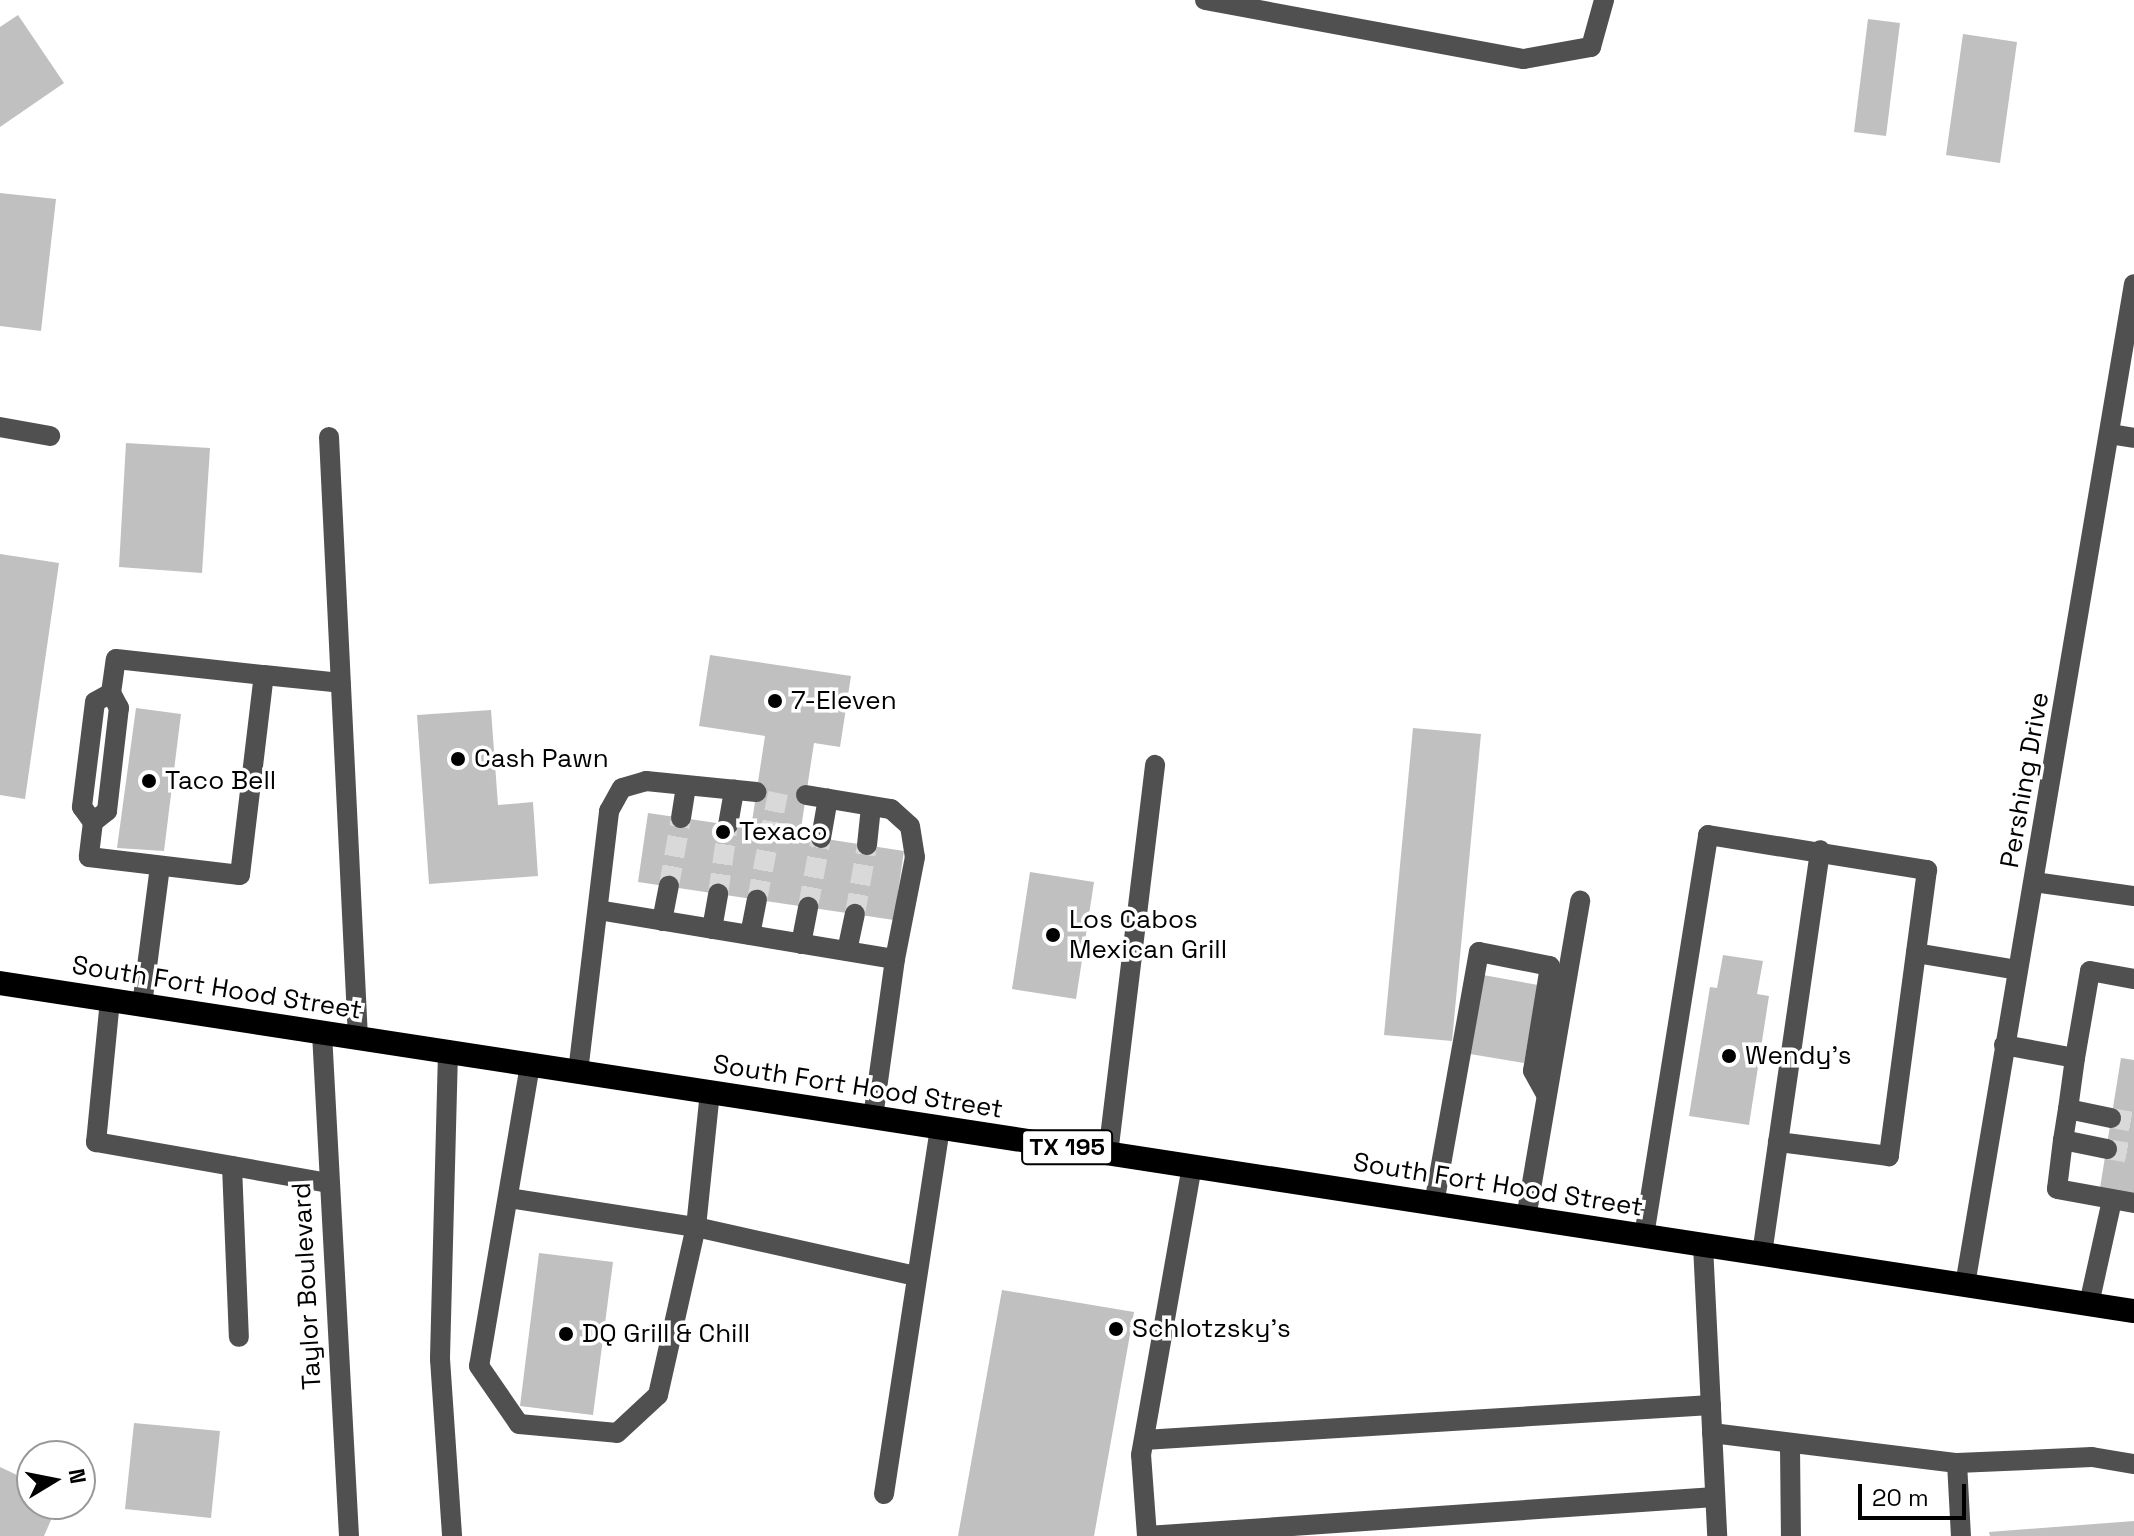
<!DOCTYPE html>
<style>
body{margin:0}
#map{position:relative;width:2134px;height:1536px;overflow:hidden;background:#fff;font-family:"Space Grotesk",sans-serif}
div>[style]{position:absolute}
.building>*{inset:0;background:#c0c0c0}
.minor-tunnel>*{height:20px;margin-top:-10px;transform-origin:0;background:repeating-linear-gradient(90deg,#d9d9d9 0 20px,transparent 0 30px)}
.minor>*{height:20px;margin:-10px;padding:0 10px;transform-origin:10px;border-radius:10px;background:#505050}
.highway>*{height:24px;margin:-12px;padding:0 12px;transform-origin:12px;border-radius:12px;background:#000}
.dots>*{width:22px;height:22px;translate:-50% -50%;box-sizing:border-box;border:4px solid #fff;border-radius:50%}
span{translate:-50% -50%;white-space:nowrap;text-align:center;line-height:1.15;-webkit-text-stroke:7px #fff;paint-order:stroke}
.shield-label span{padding:2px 6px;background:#fff;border:2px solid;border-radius:6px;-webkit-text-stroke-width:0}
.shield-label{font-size:24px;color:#000;font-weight:700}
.poi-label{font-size:26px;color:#000}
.left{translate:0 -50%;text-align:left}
.street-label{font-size:26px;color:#000}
.north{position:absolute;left:16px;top:1440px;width:80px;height:80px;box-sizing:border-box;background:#fff;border:2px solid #999;border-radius:50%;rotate:80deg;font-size:22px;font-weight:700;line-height:32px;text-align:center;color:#000}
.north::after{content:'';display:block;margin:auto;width:28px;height:36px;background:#000;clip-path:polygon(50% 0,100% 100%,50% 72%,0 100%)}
.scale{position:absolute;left:1858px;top:1484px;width:108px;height:36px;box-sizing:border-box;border:4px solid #000;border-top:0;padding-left:10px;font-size:24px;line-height:28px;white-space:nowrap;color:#000;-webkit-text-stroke:6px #fff;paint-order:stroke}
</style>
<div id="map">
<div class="building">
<i style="clip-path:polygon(18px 15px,64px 83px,0 127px,0 27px)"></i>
<i style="clip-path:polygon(1868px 19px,1900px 23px,1886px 136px,1854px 132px)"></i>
<i style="clip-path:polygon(1963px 34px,2017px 42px,2000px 163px,1946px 155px)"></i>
<i style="clip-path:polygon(0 193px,56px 199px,41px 331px,0 326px)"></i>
<i style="clip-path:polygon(126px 443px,210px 448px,202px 573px,119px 567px)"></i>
<i style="clip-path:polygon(0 554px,59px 563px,25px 799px,0 795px)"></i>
<i style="clip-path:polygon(710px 655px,851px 676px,840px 747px,814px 743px,800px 835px,904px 851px,894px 920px,638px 882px,648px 813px,751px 828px,765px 736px,699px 726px)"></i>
<i style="clip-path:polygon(136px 708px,181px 714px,164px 851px,117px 848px)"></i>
<i style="clip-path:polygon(491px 710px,498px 805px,533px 802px,538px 876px,429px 884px,417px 715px)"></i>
<i style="clip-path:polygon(1413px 728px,1481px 734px,1452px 1041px,1384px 1035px)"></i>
<i style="clip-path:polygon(1030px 872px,1094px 882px,1076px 999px,1012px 989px)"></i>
<i style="clip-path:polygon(1723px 955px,1763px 961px,1757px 994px,1769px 996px,1749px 1125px,1689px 1116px,1710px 987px,1717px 988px)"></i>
<i style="clip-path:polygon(1483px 975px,1538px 985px,1524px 1063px,1470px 1054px)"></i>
<i style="clip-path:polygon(2121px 1058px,2134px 1060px,2134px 1200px,2099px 1194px)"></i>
<i style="clip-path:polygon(539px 1253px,613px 1262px,593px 1415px,520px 1406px)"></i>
<i style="clip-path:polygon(1002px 1290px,1134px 1312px,1094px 1536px,958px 1536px)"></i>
<i style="clip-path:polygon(134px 1423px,220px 1431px,211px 1518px,125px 1509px)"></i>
<i style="clip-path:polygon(0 1467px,32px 1482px,32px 1504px,58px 1504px,44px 1536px,0 1536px)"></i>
<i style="clip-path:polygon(2134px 1521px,2134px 1536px,1990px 1536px,1989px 1532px)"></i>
</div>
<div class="minor-tunnel">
<i style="left:669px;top:886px;width:69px;rotate:-80deg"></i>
<i style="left:718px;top:894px;width:70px;rotate:-81.8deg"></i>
<i style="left:757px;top:900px;width:109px;rotate:-78.9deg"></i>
<i style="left:808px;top:907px;width:70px;rotate:-79.3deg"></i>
<i style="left:855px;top:914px;width:70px;rotate:-80.1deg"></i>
<i style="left:2111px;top:1118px;width:23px;rotate:10deg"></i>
<i style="left:2107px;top:1149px;width:27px;rotate:10deg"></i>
</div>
<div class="minor">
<i style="left:1205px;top:0;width:324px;rotate:10.5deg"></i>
<i style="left:1524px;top:59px;width:68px;rotate:-10.2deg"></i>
<i style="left:1591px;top:47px;width:49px;rotate:-74.5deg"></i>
<i style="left:0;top:427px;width:51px;rotate:10.2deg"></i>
<i style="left:2110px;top:434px;width:24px;rotate:9deg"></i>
<i style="left:329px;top:437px;width:603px;rotate:87.24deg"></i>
<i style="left:111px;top:693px;width:18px;rotate:151deg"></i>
<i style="left:95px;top:702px;width:106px;rotate:97.1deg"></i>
<i style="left:82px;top:807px;width:19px;rotate:54deg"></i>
<i style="left:93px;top:822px;width:35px;rotate:97deg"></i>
<i style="left:89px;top:857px;width:152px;rotate:6.8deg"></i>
<i style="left:240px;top:875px;width:201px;rotate:-83.2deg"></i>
<i style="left:264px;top:675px;width:77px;rotate:5.9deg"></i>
<i style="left:806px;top:795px;width:86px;rotate:9.4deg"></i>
<i style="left:891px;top:809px;width:25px;rotate:42deg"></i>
<i style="left:910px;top:826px;width:31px;rotate:81deg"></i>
<i style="left:915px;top:857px;width:104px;rotate:101.1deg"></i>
<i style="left:681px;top:818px;width:33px;rotate:-81deg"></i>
<i style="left:93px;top:822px;width:18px;rotate:-38deg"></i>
<i style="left:107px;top:811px;width:104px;rotate:-83.4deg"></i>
<i style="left:119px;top:708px;width:17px;rotate:-118deg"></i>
<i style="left:111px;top:693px;width:34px;rotate:-82deg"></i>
<i style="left:116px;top:659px;width:149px;rotate:6.2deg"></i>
<i style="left:728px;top:825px;width:36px;rotate:-80deg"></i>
<i style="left:821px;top:838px;width:40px;rotate:-80deg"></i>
<i style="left:867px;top:845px;width:39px;rotate:-84deg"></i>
<i style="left:2034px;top:882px;width:101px;rotate:8deg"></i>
<i style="left:598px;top:910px;width:301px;rotate:9.4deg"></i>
<i style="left:895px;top:959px;width:161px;rotate:97.9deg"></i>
<i style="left:662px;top:921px;width:36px;rotate:-79deg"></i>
<i style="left:712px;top:929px;width:36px;rotate:-80deg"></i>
<i style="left:750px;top:935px;width:36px;rotate:-79deg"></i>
<i style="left:801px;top:944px;width:38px;rotate:-79deg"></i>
<i style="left:847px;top:951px;width:38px;rotate:-78deg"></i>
<i style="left:1916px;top:953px;width:103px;rotate:9.5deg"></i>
<i style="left:110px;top:1000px;width:143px;rotate:95.6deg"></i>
<i style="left:96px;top:1142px;width:236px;rotate:10deg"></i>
<i style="left:142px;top:1005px;width:139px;rotate:-82.6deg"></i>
<i style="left:322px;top:1033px;width:504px;rotate:86.93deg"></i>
<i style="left:2004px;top:1045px;width:72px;rotate:10.4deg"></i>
<i style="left:2075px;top:1058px;width:51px;rotate:97.8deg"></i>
<i style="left:2068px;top:1109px;width:44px;rotate:11.8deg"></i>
<i style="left:448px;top:1052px;width:307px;rotate:91.5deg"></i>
<i style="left:440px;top:1359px;width:177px;rotate:86.1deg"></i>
<i style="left:2075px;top:1058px;width:88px;rotate:-80.2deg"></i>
<i style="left:2090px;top:971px;width:45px;rotate:10.3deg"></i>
<i style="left:530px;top:1065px;width:305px;rotate:99.6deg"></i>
<i style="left:479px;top:1366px;width:70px;rotate:55.4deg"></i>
<i style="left:519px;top:1424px;width:98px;rotate:5.2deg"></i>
<i style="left:617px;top:1433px;width:56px;rotate:-42.8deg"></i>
<i style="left:658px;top:1395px;width:172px;rotate:-77.3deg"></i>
<i style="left:696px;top:1227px;width:224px;rotate:12.6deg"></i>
<i style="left:578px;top:1072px;width:263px;rotate:-83.2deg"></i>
<i style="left:609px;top:811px;width:26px;rotate:-61deg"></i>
<i style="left:622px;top:788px;width:25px;rotate:-16deg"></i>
<i style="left:646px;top:781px;width:111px;rotate:5.7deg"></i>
<i style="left:2068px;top:1109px;width:31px;rotate:99deg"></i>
<i style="left:2063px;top:1140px;width:45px;rotate:11.6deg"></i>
<i style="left:2063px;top:1140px;width:49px;rotate:97deg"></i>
<i style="left:2057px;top:1189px;width:78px;rotate:10.3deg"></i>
<i style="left:1108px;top:1154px;width:392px;rotate:-83.1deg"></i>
<i style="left:232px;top:1166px;width:171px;rotate:87.7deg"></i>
<i style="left:508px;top:1198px;width:190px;rotate:8.8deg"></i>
<i style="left:696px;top:1227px;width:136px;rotate:-84.1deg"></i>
<i style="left:1434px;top:1204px;width:256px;rotate:-79.9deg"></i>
<i style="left:1479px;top:952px;width:72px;rotate:11.2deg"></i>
<i style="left:1550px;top:966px;width:106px;rotate:99.2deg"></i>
<i style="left:1533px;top:1071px;width:26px;rotate:61deg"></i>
<i style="left:1526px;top:1218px;width:322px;rotate:-80.3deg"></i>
<i style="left:1644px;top:1236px;width:406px;rotate:-80.9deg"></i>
<i style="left:1708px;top:835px;width:222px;rotate:9.1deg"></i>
<i style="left:1927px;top:870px;width:289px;rotate:97.6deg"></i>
<i style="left:1889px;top:1156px;width:112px;rotate:-172.8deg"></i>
<i style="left:1703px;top:1245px;width:291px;rotate:87.2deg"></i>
<i style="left:1762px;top:1254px;width:408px;rotate:-81.8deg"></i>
<i style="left:1965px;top:1285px;width:1015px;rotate:-80.42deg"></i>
<i style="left:2089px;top:1304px;width:107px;rotate:-77.5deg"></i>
<i style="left:1712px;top:1433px;width:247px;rotate:7deg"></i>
<i style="left:1957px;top:1463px;width:135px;rotate:-2.5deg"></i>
<i style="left:2092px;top:1457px;width:43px;rotate:9.5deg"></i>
<i style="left:1144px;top:1440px;width:568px;rotate:-3.53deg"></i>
<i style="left:1790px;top:1447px;width:89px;rotate:89.4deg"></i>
<i style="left:1957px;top:1463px;width:73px;rotate:86.9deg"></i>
<i style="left:884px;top:1494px;width:370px;rotate:-81.3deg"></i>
<i style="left:1147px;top:1536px;width:569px;rotate:-3.93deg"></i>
<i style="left:1147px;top:1536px;width:81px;rotate:-94.2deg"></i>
<i style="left:1141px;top:1455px;width:293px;rotate:-80deg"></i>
</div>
<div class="highway">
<i style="left:0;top:983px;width:2159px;rotate:8.74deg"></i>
</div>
<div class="dots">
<i style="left:775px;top:701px;background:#000"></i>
<i style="left:458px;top:759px;background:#000"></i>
<i style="left:149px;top:781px;background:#000"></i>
<i style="left:723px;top:832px;background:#000"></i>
<i style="left:1053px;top:935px;background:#000"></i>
<i style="left:1729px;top:1056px;background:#000"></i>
<i style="left:1116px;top:1329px;background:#000"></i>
<i style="left:566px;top:1334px;background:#000"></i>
</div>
<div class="shield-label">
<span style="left:1067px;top:1147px">TX 195</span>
</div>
<div class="poi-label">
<span class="left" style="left:791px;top:701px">7-Eleven</span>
<span class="left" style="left:474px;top:759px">Cash Pawn</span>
<span class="left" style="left:165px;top:781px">Taco Bell</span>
<span class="left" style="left:739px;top:832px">Texaco</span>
<span class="left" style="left:1069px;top:935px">Los Cabos<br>Mexican Grill</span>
<span class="left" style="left:1745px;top:1056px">Wendy's</span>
<span class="left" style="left:1132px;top:1329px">Schlotzsky's</span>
<span class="left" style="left:582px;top:1334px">DQ Grill &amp; Chill</span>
</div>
<div class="street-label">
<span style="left:2025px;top:780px;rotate:-80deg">Pershing Drive</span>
<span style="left:217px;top:988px;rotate:9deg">South Fort Hood Street</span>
<span style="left:858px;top:1087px;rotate:9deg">South Fort Hood Street</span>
<span style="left:1498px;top:1185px;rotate:9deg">South Fort Hood Street</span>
<span style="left:307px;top:1286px;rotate:-93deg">Taylor Boulevard</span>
</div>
<div class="north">N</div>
<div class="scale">20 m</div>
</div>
